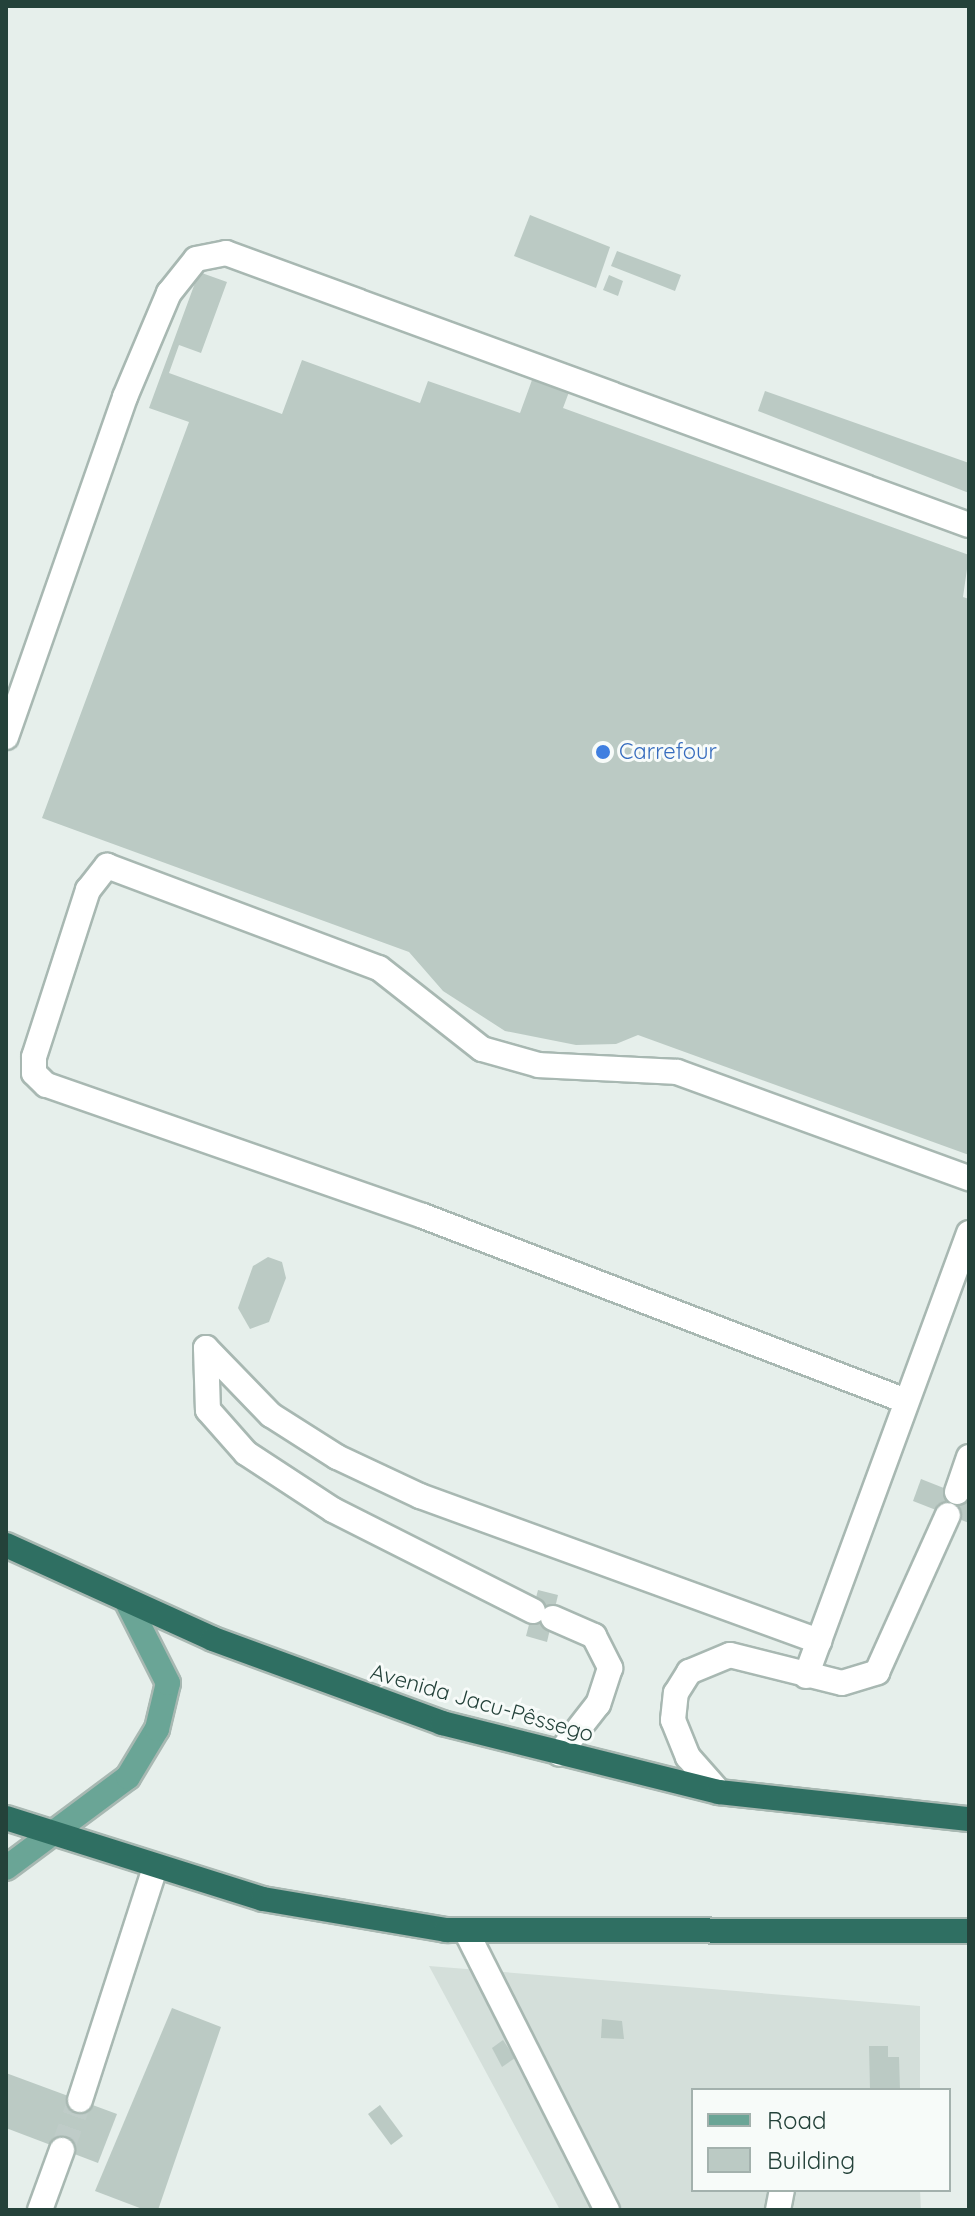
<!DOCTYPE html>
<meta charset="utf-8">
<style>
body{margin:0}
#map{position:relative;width:975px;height:2216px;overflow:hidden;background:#e6efeb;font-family:Quicksand,sans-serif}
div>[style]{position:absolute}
.built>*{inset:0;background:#d4dfda}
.building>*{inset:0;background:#bbcac4}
.minor-tunnel>*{height:24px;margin-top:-12px;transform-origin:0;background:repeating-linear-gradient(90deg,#bfccc8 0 24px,transparent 0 36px)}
.roads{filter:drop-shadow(2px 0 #a8b8b2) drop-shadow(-2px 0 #a8b8b2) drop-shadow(0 2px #a8b8b2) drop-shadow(0 -2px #a8b8b2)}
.minor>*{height:24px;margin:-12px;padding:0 12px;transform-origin:12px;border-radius:12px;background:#fff}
.major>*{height:24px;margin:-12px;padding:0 12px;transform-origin:12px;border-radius:12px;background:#6aa596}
.highway>*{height:24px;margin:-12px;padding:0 12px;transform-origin:12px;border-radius:12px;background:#2f6f62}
.dots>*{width:22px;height:22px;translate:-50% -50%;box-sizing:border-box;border:4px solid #f7fbf9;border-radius:50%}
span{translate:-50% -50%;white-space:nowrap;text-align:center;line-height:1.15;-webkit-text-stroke:6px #f7fbf9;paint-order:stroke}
.shop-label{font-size:22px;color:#366cbe}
.left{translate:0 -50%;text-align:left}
.street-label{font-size:22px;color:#24423a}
.frame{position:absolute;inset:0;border:8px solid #24423a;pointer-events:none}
.legend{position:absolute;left:691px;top:2088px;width:260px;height:104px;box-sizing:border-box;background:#f7fbf9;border:2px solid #a3b1ad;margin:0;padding:10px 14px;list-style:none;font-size:24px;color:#24423a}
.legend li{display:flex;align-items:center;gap:16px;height:40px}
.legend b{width:40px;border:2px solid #a3b1ad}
</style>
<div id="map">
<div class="built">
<i style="clip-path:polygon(429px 1966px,920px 2006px,920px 2090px,693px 2090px,693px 2190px,920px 2190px,921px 2210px,560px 2210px)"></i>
</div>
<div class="building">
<i style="clip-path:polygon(530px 215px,610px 247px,596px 288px,514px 256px)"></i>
<i style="clip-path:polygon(617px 251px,681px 275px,675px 291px,611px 266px)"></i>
<i style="clip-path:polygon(199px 272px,227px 282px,201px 353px,179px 345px,169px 373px,282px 414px,302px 360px,420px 403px,428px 381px,520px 413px,532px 380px,569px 392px,563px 408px,969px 555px,963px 597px,969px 599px,969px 1155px,638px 1035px,616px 1044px,576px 1045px,505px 1031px,443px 991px,409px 952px,42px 818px,189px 422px,149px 408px)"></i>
<i style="clip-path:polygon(609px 275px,623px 281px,618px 296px,603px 290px)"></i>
<i style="clip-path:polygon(765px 391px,969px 463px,969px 493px,758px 411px)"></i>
<i style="clip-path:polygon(268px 1257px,282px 1262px,286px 1278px,269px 1322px,250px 1329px,238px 1308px,253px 1266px)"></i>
<i style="clip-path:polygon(921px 1479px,969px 1498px,969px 1523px,913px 1501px)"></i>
<i style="clip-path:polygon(538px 1590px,558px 1595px,547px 1642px,526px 1636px)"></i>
<i style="clip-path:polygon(172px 2008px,221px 2027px,158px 2210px,145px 2210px,95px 2191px)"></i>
<i style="clip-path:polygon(602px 2019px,622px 2021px,624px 2039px,601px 2038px)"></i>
<i style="clip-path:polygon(503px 2040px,515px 2058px,502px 2067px,492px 2048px)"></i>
<i style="clip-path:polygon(869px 2046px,888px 2046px,888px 2057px,899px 2057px,900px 2090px,870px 2090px)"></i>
<i style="clip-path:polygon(6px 2073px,117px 2114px,98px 2163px,6px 2128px)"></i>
<i style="clip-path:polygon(380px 2105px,403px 2136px,391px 2145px,368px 2114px)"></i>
</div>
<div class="minor-tunnel">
<i style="left:62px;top:2150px;width:53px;rotate:-70.2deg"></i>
</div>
<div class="roads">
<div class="minor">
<i style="left:6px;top:737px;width:360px;rotate:-70.7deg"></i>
<i style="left:125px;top:397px;width:113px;rotate:-67.1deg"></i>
<i style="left:169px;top:293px;width:43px;rotate:-51.5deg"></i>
<i style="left:196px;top:259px;width:31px;rotate:-11deg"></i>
<i style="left:226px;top:253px;width:791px;rotate:20.11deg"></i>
<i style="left:206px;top:1348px;width:93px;rotate:45.9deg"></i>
<i style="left:271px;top:1415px;width:78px;rotate:32.5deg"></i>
<i style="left:337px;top:1457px;width:92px;rotate:25.2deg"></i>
<i style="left:420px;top:1496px;width:425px;rotate:20deg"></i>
<i style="left:206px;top:1348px;width:62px;rotate:88.2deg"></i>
<i style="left:208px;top:1410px;width:57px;rotate:48.5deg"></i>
<i style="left:246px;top:1453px;width:104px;rotate:33.2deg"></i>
<i style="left:333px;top:1510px;width:224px;rotate:26.8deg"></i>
<i style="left:906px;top:1401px;width:517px;rotate:-159.04deg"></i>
<i style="left:423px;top:1216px;width:399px;rotate:-160.8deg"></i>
<i style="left:46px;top:1085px;width:17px;rotate:-135deg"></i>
<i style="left:34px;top:1073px;width:16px;rotate:-90deg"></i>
<i style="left:34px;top:1057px;width:176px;rotate:-72.1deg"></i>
<i style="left:88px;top:890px;width:31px;rotate:-52deg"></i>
<i style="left:107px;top:866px;width:290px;rotate:20.6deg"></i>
<i style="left:379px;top:968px;width:131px;rotate:38.2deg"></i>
<i style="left:482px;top:1049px;width:59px;rotate:15.7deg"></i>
<i style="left:539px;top:1065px;width:138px;rotate:2.9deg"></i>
<i style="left:677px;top:1072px;width:311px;rotate:20deg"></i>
<i style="left:957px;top:1492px;width:37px;rotate:-71deg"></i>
<i style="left:553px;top:1618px;width:45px;rotate:23.7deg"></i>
<i style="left:594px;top:1636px;width:36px;rotate:63deg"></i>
<i style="left:610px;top:1668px;width:38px;rotate:108deg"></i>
<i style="left:598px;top:1704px;width:63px;rotate:128deg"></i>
<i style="left:806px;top:1676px;width:472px;rotate:-69.8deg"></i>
<i style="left:719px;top:1792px;width:47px;rotate:-131.5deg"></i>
<i style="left:688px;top:1757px;width:40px;rotate:-112deg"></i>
<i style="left:673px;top:1720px;width:27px;rotate:-84deg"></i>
<i style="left:676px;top:1693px;width:25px;rotate:-58deg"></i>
<i style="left:689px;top:1672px;width:44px;rotate:-22.5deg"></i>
<i style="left:730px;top:1655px;width:115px;rotate:14deg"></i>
<i style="left:842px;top:1683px;width:37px;rotate:-17deg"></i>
<i style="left:877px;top:1672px;width:172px;rotate:-65.7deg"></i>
<i style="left:466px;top:1931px;width:313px;rotate:63.2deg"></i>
<i style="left:80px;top:2100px;width:244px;rotate:-72.1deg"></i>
<i style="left:40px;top:2210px;width:64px;rotate:-69.9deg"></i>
<i style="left:778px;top:2210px;width:20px;rotate:-79deg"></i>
</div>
<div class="major">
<i style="left:6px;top:1868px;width:152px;rotate:-36.7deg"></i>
<i style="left:128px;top:1777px;width:56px;rotate:-58.9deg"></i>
<i style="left:157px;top:1729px;width:47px;rotate:-76.6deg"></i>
<i style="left:168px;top:1683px;width:91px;rotate:-116.8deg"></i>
</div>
<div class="highway">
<i style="left:6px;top:1545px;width:227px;rotate:24.4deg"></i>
<i style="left:213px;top:1639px;width:244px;rotate:20.1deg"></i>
<i style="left:442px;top:1723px;width:285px;rotate:14deg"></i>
<i style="left:719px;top:1792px;width:251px;rotate:6.2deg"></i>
<i style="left:6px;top:1818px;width:269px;rotate:17.5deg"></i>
<i style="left:263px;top:1899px;width:186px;rotate:9.6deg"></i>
<i style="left:446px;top:1930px;width:523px;rotate:0.11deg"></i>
</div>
</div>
<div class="dots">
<i style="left:603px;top:752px;background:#3f7fe0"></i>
</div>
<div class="shop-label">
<span class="left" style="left:619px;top:752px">Carrefour</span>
</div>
<div class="street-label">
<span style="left:482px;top:1703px;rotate:16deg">Avenida Jacu-Pêssego</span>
</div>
<div class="frame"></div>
<ul class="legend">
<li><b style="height:10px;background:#6aa596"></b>Road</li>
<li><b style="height:22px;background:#bbcac4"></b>Building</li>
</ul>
</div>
